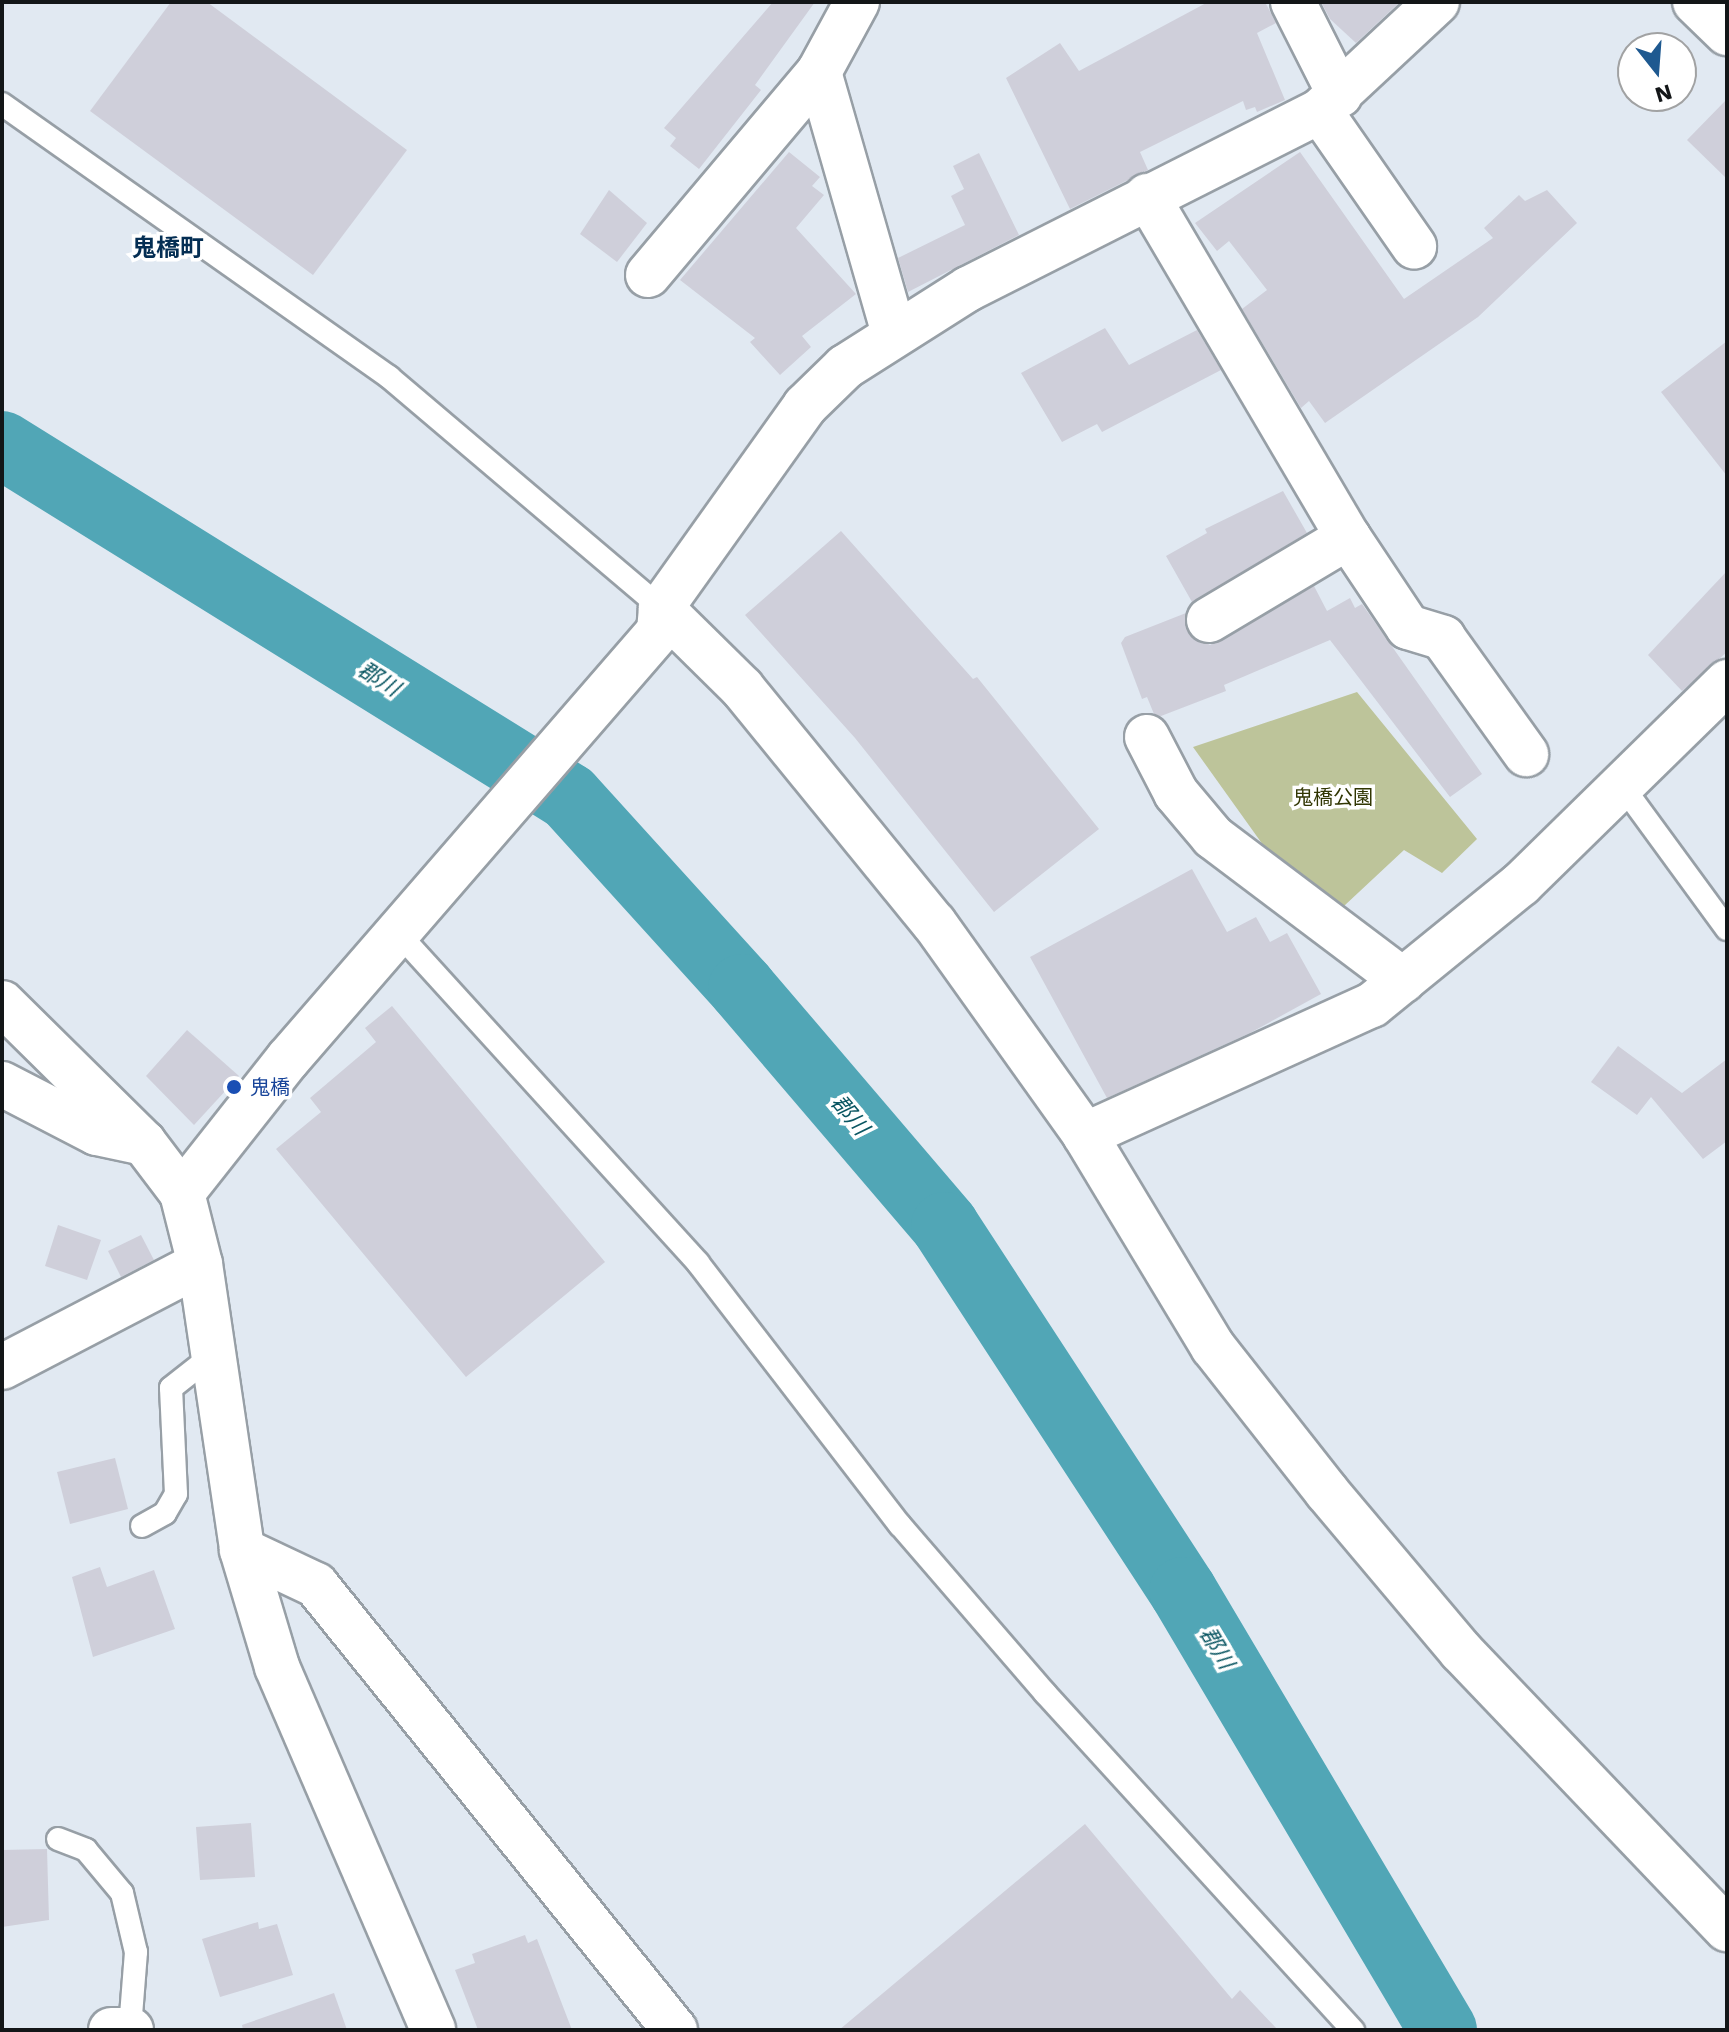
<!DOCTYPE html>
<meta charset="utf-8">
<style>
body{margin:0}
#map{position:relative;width:1729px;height:2032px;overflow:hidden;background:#e1e9f2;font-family:"Work Sans","Noto Sans JP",sans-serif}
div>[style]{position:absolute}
.green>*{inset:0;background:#bdc49a}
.river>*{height:68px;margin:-34px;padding:0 34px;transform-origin:34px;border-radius:34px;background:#51a6b6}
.building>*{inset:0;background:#cfcfda}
.roads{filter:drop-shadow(2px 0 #979fa6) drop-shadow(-2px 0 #979fa6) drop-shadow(0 2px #979fa6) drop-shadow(0 -2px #979fa6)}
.lane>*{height:22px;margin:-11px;padding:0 11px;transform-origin:11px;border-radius:11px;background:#fff}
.street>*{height:44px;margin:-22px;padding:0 22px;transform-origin:22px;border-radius:22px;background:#fff}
.secondary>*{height:44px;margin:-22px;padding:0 22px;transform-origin:22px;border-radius:22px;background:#fff}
.dots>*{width:22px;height:22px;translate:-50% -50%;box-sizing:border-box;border:4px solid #fff;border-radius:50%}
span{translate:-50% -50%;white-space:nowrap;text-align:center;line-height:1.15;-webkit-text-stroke:7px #fff;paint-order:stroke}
.park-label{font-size:20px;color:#313603}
.transit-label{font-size:20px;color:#164399}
.left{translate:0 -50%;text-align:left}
.water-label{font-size:22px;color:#0a5662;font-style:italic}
.quarter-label{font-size:24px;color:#042e53;font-weight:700}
.frame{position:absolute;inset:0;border:4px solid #131618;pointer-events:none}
.north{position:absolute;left:1617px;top:32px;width:80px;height:80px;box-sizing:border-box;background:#fff;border:2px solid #a1a2a3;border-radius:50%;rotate:163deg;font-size:22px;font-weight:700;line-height:32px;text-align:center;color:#131618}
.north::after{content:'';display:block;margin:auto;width:28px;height:36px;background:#1e5990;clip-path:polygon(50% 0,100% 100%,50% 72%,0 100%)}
</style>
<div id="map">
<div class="green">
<i style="clip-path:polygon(1357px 692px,1477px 839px,1442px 873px,1404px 850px,1344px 906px,1273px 859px,1193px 747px)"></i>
</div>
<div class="river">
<i style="left:2px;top:445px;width:667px;rotate:31.83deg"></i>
<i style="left:569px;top:797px;width:258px;rotate:47.8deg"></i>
<i style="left:742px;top:988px;width:313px;rotate:49.5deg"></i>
<i style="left:945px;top:1226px;width:436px;rotate:56.9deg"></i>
<i style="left:1183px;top:1591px;width:510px;rotate:59.36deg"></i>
</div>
<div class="building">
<i style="clip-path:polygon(171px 2px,207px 2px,407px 150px,313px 275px,90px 111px)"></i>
<i style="clip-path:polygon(773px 2px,815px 2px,755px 85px,761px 90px,699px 169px,670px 146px,676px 138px,664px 128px)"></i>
<i style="clip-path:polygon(1208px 2px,1265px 2px,1276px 23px,1257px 33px,1285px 100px,1257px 112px,1255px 107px,1246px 110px,1243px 101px,1140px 152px,1148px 170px,1070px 209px,1006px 78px,1060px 43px,1079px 71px)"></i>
<i style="clip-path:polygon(1321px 2px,1400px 2px,1356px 43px,1330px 19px)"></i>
<i style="clip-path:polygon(1727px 99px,1727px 179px,1687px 140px)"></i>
<i style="clip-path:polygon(789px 152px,820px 177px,812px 186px,824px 195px,796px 228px,856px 294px,802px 336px,811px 347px,780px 375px,750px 342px,755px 338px,680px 280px)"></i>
<i style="clip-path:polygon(1300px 152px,1404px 299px,1493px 238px,1484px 228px,1519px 195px,1525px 201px,1547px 190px,1577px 223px,1478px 317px,1325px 423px,1309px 401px,1301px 408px,1242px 309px,1267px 290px,1229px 241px,1217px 251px,1195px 223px)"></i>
<i style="clip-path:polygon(979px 153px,1019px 235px,908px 292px,898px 258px,965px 225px,951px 196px,964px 189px,953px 166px)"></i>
<i style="clip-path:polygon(609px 190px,647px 223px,617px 262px,580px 234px)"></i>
<i style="clip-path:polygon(1105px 328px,1129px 365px,1197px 330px,1221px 370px,1102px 432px,1097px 424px,1062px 442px,1021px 373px)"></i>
<i style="clip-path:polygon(1727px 341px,1727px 476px,1661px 392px)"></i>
<i style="clip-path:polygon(1283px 491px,1307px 533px,1192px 602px,1166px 556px,1207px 533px,1205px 529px)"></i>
<i style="clip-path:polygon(841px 531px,973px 679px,977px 677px,1099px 829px,994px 912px,855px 738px,745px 615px)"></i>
<i style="clip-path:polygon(1727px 571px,1727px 652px,1682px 691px,1648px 655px)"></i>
<i style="clip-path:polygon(1314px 586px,1327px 611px,1350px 598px,1355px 608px,1362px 604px,1482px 774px,1450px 797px,1330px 640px,1224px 685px,1226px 691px,1161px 716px,1154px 714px,1147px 697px,1142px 699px,1121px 643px,1125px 637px,1186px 613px,1188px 633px,1210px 645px)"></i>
<i style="clip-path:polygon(1192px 869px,1227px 932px,1256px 917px,1270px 942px,1287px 933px,1321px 994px,1250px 1033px,1107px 1098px,1030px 957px)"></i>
<i style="clip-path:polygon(392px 1006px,605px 1262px,466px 1377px,276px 1149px,321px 1112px,310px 1098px,376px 1042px,365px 1028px)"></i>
<i style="clip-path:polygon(187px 1030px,239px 1076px,194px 1125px,146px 1076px)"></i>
<i style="clip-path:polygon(1618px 1046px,1682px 1093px,1727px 1059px,1727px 1141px,1703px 1159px,1651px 1097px,1637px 1115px,1591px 1082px)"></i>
<i style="clip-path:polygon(58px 1225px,101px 1240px,87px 1280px,45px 1266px)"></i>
<i style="clip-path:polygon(141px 1235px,154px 1260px,121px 1277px,108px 1251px)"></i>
<i style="clip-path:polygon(115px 1458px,128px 1509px,70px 1524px,57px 1472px)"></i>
<i style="clip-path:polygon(100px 1567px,107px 1587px,154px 1570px,175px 1629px,93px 1657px,72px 1577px)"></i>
<i style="clip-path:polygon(251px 1823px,255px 1877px,200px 1880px,196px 1827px)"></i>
<i style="clip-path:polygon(1085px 1824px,1232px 1999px,1240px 1990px,1278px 2030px,839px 2030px)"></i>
<i style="clip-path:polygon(47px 1849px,49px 1920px,2px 1927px,2px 1850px)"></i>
<i style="clip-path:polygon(258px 1922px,259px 1929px,277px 1924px,293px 1975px,220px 1997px,202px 1939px)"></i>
<i style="clip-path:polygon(525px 1935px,528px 1943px,537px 1939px,572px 2030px,478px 2030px,455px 1970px,475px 1963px,472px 1954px)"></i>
<i style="clip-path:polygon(334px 1993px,347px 2030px,243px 2030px,242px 2025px)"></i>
</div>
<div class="roads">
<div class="lane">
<i style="left:2px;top:104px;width:474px;rotate:35.2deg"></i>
<i style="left:389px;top:377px;width:357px;rotate:40.3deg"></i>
<i style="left:1623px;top:787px;width:176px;rotate:53.8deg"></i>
<i style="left:398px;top:933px;width:446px;rotate:47.7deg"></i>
<i style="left:698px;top:1263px;width:331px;rotate:52.4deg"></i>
<i style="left:900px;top:1525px;width:222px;rotate:49.2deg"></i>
<i style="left:1045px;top:1693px;width:457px;rotate:47.6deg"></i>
<i style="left:142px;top:1526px;width:26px;rotate:-29deg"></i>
<i style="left:165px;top:1513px;width:22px;rotate:-60deg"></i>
<i style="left:176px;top:1494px;width:106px;rotate:-92.7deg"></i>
<i style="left:171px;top:1388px;width:53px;rotate:-38.2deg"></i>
<i style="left:58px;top:1839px;width:30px;rotate:21deg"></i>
<i style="left:86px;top:1850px;width:56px;rotate:50.1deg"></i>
<i style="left:122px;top:1893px;width:61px;rotate:76.7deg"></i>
<i style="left:136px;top:1952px;width:76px;rotate:94.5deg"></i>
</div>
<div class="street">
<i style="left:857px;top:2px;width:80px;rotate:118.5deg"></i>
<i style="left:819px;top:72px;width:273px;rotate:74deg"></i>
<i style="left:1293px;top:2px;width:104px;rotate:63.2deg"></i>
<i style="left:1320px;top:111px;width:165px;rotate:55.2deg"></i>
<i style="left:1147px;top:196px;width:396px;rotate:59.5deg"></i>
<i style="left:1348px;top:537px;width:108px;rotate:56.3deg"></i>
<i style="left:1408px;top:627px;width:37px;rotate:17deg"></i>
<i style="left:1443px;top:638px;width:143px;rotate:54.4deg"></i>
<i style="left:648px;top:275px;width:265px;rotate:-49.9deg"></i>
<i style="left:661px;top:608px;width:114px;rotate:44.6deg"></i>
<i style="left:742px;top:688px;width:303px;rotate:50.8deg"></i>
<i style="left:934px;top:923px;width:260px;rotate:54.5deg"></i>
<i style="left:1085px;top:1135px;width:248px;rotate:58.9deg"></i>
<i style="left:1213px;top:1347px;width:184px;rotate:51.8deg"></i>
<i style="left:1327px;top:1492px;width:208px;rotate:49.9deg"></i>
<i style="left:1461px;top:1651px;width:385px;rotate:46.3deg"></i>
<i style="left:1209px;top:620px;width:162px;rotate:-30.8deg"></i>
<i style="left:1147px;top:737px;width:63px;rotate:62.6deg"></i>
<i style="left:1176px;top:793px;width:57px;rotate:49.9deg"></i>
<i style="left:1213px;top:837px;width:238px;rotate:37deg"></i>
<i style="left:2px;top:1084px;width:107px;rotate:27.3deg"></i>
<i style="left:97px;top:1133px;width:48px;rotate:12deg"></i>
<i style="left:1085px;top:1135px;width:315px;rotate:-24.4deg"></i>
<i style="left:1372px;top:1005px;width:192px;rotate:-39.1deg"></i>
<i style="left:1521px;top:884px;width:289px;rotate:-44.4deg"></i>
<i style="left:182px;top:1193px;width:171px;rotate:-51.7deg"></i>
<i style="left:288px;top:1059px;width:566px;rotate:-49.08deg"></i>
<i style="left:659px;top:631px;width:23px;rotate:-85deg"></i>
<i style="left:661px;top:608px;width:248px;rotate:-54.5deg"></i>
<i style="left:805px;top:406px;width:56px;rotate:-44.3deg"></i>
<i style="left:845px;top:367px;width:146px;rotate:-32.4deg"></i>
<i style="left:968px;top:289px;width:394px;rotate:-26.8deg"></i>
<i style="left:1320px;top:111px;width:160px;rotate:-43deg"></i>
<i style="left:2px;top:1367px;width:223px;rotate:-27.5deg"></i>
<i style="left:242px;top:1550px;width:82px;rotate:25.3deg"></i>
<i style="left:316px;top:1585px;width:572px;rotate:51.11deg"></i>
<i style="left:111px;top:2030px;width:20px"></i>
</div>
<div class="secondary">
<i style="left:1695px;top:2px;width:45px;rotate:44.1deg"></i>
<i style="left:2px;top:1003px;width:199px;rotate:44.6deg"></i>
<i style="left:144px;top:1143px;width:63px;rotate:52.8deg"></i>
<i style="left:182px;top:1193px;width:73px;rotate:75.8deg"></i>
<i style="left:200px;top:1264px;width:289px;rotate:81.6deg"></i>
<i style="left:242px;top:1550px;width:122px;rotate:73.3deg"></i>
<i style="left:277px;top:1667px;width:395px;rotate:66.7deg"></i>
</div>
</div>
<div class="dots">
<i style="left:234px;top:1087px;background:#1a4fb4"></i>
</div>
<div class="park-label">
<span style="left:1333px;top:797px">鬼橋公園</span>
</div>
<div class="transit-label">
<span class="left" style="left:250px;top:1087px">鬼橋</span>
</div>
<div class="water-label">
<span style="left:379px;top:679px;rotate:32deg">郡川</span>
<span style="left:850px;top:1115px;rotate:50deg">郡川</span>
<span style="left:1217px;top:1648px;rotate:59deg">郡川</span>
</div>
<div class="quarter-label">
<span style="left:168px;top:249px">鬼橋町</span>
</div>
<div class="frame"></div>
<div class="north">N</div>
</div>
